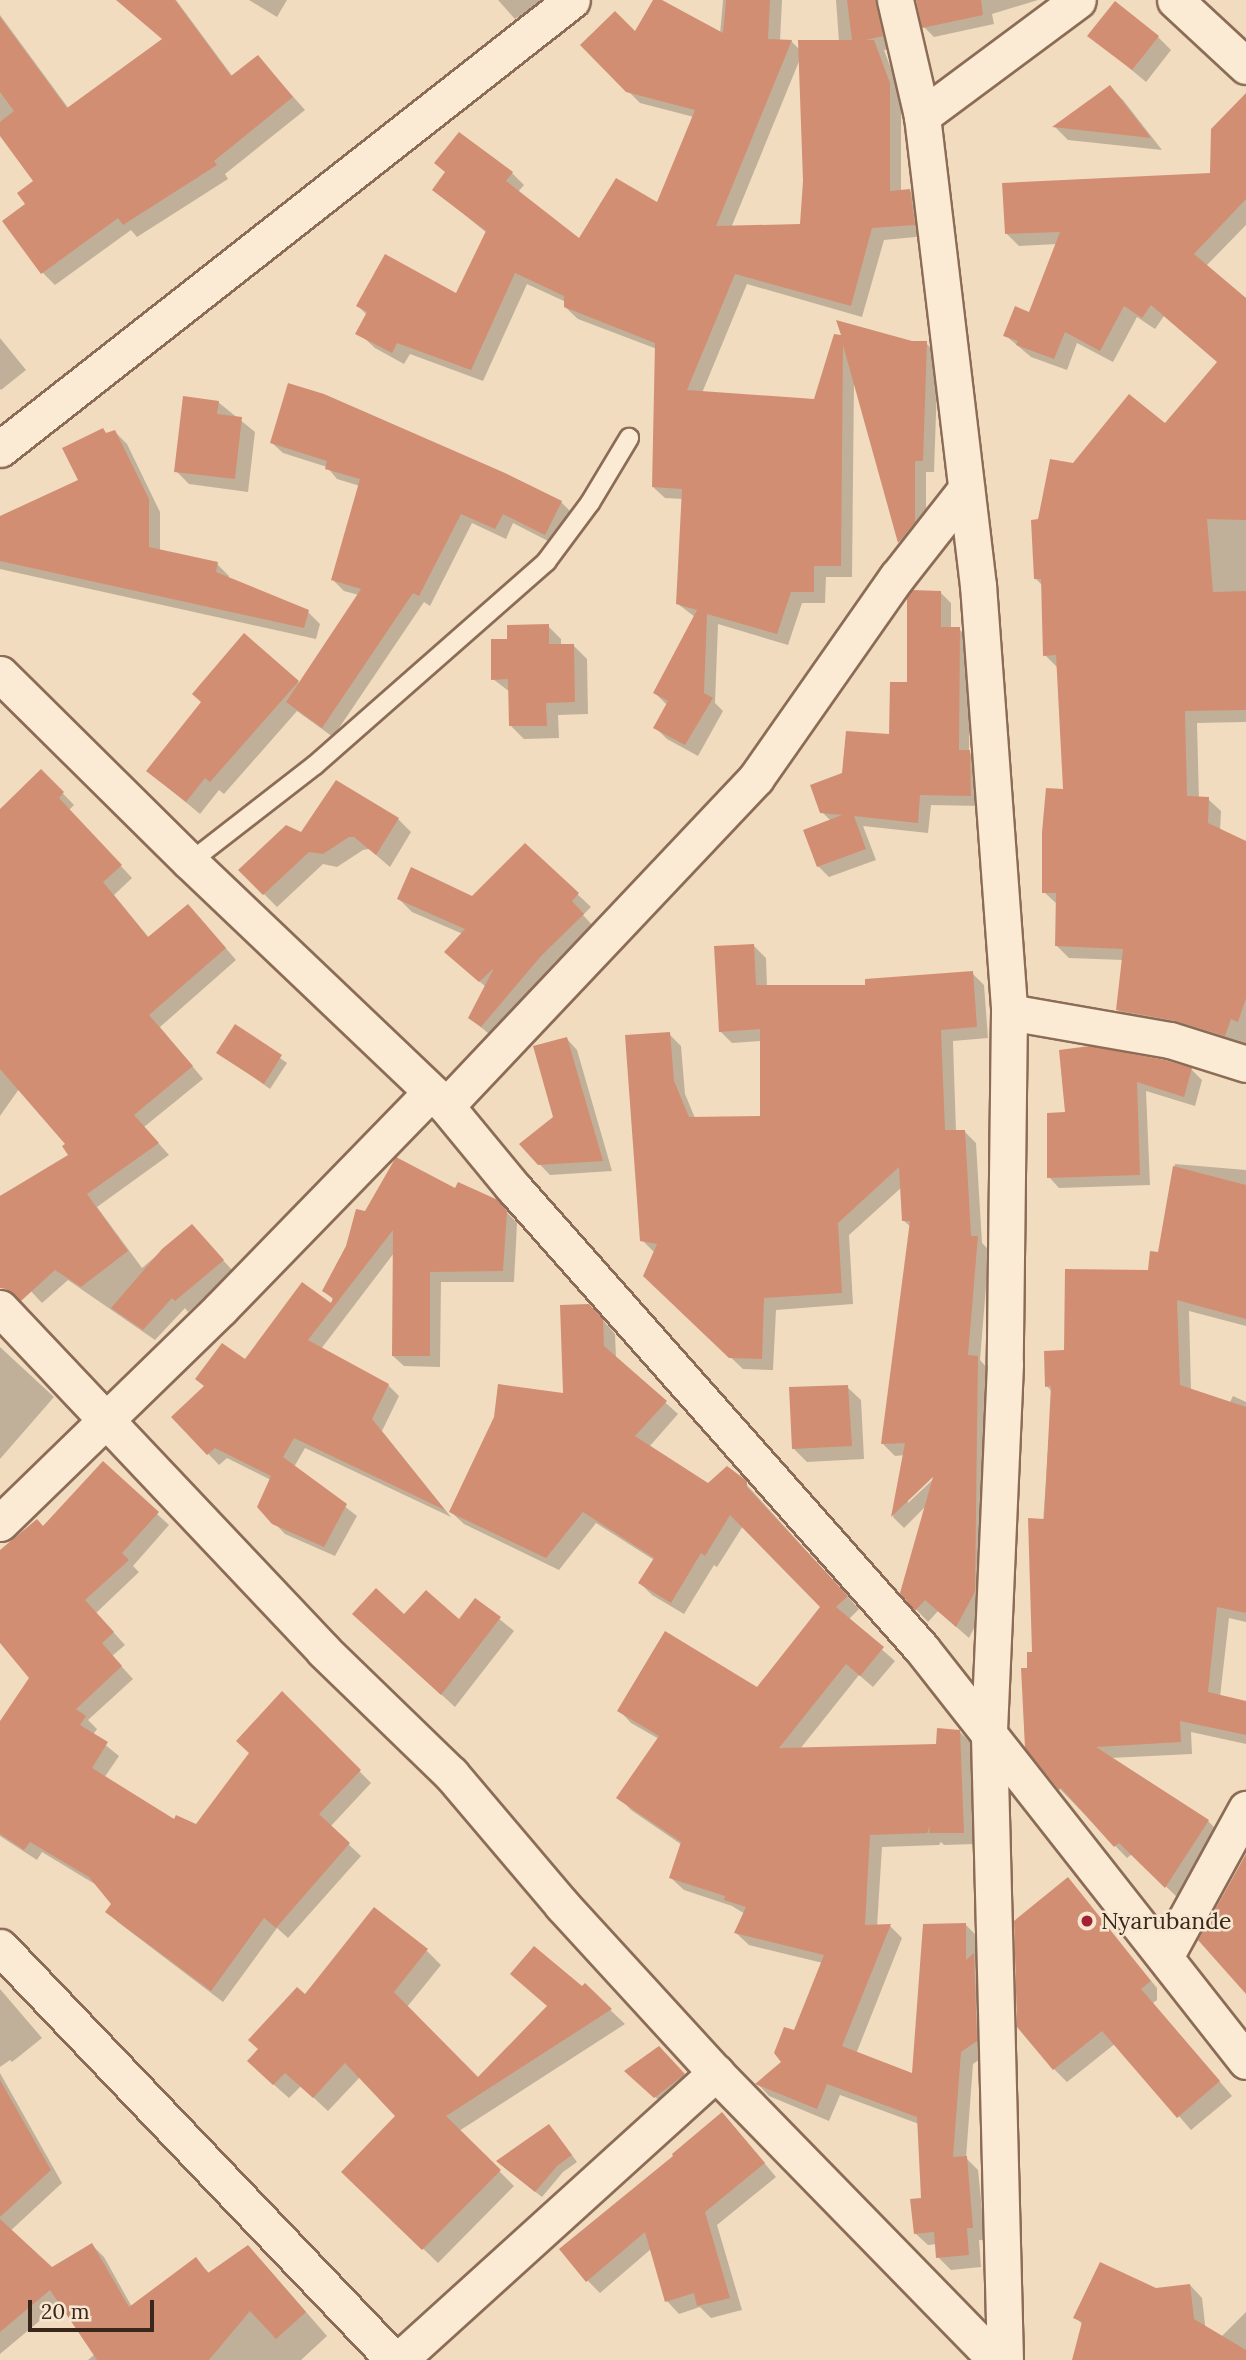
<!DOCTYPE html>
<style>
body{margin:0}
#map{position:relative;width:1246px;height:2360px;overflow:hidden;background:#f1dcc0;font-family:Lora,serif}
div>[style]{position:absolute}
.shadow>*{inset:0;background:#0003}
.building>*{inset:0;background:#d28e73}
.roads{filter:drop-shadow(2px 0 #8c6c56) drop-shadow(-2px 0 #8c6c56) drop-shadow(0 2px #8c6c56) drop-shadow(0 -2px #8c6c56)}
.service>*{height:18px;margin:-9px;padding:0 9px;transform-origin:9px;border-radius:9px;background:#fbead4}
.minor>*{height:35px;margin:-17.5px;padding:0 17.5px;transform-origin:17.5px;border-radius:17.5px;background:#fbead4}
.dots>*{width:19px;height:19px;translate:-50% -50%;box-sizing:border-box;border:4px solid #f8e7d0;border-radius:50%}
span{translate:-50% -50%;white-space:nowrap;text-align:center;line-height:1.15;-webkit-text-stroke:5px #f8e7d0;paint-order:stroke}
.poi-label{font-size:23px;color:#3a271c}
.left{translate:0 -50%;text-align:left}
.scale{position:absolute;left:28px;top:2300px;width:126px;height:32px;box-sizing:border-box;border:4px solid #3a271c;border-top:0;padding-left:9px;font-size:21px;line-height:24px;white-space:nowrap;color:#3a271c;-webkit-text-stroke:5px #f8e7d0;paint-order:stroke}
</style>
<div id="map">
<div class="shadow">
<i style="clip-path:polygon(119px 0,176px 0,233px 77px,258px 57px,305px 110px,225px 174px,228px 179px,137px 237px,131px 230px,55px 285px,43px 273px,27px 204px,36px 181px,0 133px,0 15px,69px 109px,164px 40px)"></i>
<i style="clip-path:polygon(249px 0,287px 0,277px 17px)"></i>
<i style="clip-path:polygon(498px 0,543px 0,515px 19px)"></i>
<i style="clip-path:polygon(evenodd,655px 0,720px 34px,723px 0,782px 0,780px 41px,791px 41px,800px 50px,839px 42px,836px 0,882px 0,894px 48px,884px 50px,901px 96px,901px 192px,910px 191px,922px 203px,926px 236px,884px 240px,862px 317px,747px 284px,702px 393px,816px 401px,835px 336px,926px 343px,938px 355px,934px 472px,926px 472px,926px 534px,911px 553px,900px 542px,854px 382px,852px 577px,826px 577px,825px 603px,802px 603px,788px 645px,718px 624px,715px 703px,723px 711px,698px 756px,667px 739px,655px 727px,668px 706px,655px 693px,695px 617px,678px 604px,683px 499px,665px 498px,653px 487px,657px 349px,578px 319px,565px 307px,566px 302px,527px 284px,483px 381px,410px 354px,404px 364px,375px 348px,362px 336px,367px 315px,358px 306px,457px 296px,487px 233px,434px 190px,512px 173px,524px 185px,518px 192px,580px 241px,658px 205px,694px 117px,640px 103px,582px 45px,635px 33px,655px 0,800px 59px,804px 181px,801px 225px,731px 228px,800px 59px)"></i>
<i style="clip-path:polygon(917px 0,1038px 0,992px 14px,994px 24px,934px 37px,924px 27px)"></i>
<i style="clip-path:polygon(1090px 35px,1158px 37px,1171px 50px,1146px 82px)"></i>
<i style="clip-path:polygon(1110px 87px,1123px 100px,1162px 150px,1068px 140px,1055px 127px)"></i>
<i style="clip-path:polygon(1246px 95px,1246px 225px,1206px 266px,1246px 323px,1246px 722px,1197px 723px,1199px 799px,1208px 799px,1221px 811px,1220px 831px,1246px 843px,1246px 1052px,1131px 1022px,1118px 1010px,1123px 960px,1069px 958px,1057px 946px,1057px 904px,1044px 892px,1065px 791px,1058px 668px,1045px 655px,1043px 586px,1035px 578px,1040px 521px,1073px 465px,1165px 425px,1219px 362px,1164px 316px,1155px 329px,1137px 317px,1113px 362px,1077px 343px,1067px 370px,1031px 357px,1005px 335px,1030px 314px,1057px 244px,1019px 246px,1006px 233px,1212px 175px)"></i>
<i style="clip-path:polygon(0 338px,26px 370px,1px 390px,0 389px)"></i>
<i style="clip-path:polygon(218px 402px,255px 432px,248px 492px,189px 484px,176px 471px)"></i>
<i style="clip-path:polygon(103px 430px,108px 435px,115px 432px,127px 444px,160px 512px,160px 551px,217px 564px,229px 576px,228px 579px,308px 612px,320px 624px,316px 639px,0 569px,0 518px,80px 481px)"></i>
<i style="clip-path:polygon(272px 443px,561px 502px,572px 513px,556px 545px,513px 523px,506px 539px,472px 523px,430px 606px,424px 602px,333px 737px,297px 711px,224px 794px,219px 790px,200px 814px,148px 771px,203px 703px,244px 636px,300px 684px,359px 595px,344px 591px,333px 580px,360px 486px,337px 479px,327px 467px,283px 453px)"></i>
<i style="clip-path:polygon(940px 592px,951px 603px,951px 629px,959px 629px,970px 640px,969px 752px,980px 763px,982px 806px,931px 805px,928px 833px,863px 826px,876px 860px,829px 877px,818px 866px,831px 821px,822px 812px,844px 774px,891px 736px)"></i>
<i style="clip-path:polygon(548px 626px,561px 639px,561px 646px,573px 645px,587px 659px,588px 714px,558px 715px,559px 738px,524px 739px,511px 726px,510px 692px,493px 679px,509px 641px)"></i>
<i style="clip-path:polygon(41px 771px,74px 805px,69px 810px,132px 878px,114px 895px,149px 938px,199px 917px,236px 960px,160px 1027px,203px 1079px,144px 1127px,169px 1155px,97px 1207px,142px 1268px,191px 1226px,234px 1272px,188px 1312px,185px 1308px,155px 1340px,68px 1280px,42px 1303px,0 1258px,0 1196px,71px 1156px,68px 1144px,19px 1089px,0 1116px,0 811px)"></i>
<i style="clip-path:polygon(398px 819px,411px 832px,390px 867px,369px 849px,363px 850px,337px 867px,323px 864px,277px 907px,240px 870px,302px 834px)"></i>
<i style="clip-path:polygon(525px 845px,591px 907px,583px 915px,595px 928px,495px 1039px,470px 1018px,486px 987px,460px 965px,463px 934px,412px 912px,399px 899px,473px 898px)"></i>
<i style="clip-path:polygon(evenodd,754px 946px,766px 958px,767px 987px,867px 987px,972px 973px,984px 985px,988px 1038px,953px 1041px,956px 1132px,964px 1131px,976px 1143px,982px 1243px,989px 1250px,980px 1360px,989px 1370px,986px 1604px,969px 1638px,938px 1611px,928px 1622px,901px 1593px,926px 1506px,904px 1528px,893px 1517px,905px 1455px,895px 1456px,883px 1444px,911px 1227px,904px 1221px,902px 1187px,849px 1235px,853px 1304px,776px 1310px,773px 1370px,743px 1369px,658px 1288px,655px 1253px,642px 1240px,669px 1034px,681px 1046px,685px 1094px,695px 1118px,761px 1118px,761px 1041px,732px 1043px,720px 1031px,754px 946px,938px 1469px,941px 1472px,908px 1503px,908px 1498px,938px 1469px)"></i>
<i style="clip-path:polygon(235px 1026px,287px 1063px,270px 1089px,218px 1052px)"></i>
<i style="clip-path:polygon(567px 1039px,577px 1050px,612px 1171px,550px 1175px,521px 1145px,555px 1117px)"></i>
<i style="clip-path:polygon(1165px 1061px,1192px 1070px,1202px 1080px,1195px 1106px,1146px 1091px,1150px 1185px,1059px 1188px,1049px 1177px,1067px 1114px)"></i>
<i style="clip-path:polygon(1175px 1164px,1246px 1170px,1246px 1326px,1189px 1311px,1191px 1391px,1229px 1404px,1233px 1396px,1246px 1402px,1246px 1622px,1229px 1618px,1220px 1697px,1246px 1702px,1246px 1744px,1191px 1732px,1192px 1754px,1110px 1758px,1208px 1821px,1220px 1833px,1178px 1898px,1132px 1854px,1127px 1858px,1060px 1789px,1027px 1747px,1028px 1670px,1034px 1654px,1052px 1392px,1047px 1386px,1066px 1352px,1149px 1272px,1159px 1253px)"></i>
<i style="clip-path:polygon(456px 1190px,497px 1202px,517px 1223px,514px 1282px,441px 1282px,440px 1367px,404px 1366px,393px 1356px,394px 1253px,321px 1349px,388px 1385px,399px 1396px,382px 1431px,451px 1517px,305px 1448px,294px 1467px,357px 1516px,335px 1556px,285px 1534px,259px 1507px,271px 1480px,227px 1458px,219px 1465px,173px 1417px,245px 1361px,332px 1306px,334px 1300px,324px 1291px,366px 1213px)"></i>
<i style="clip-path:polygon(602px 1319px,615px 1334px,616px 1358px,678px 1414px,649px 1447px,709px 1485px,745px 1483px,859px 1609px,848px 1620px,895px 1661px,873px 1687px,859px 1675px,800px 1749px,937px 1746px,960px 1732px,972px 1744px,976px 1844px,944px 1845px,941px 1842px,939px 1845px,882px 1847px,877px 1927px,890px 1926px,902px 1938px,856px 2054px,914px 2075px,966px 1925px,978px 1937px,988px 2054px,973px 2064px,966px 2158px,978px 2170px,985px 2240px,979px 2240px,981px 2267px,951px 2270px,938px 2257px,937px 2244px,928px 2245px,915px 2233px,923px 2199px,919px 2124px,840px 2095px,829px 2121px,769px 2096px,758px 2084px,783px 2063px,823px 1963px,749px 1945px,736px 1933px,745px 1914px,732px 1906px,684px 1890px,671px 1878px,682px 1845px,631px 1810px,619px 1797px,659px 1739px,631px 1723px,619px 1710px,757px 1689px,822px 1607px,743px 1526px,717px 1567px,714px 1565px,684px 1614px,652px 1595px,640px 1583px,654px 1560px,596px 1523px,559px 1570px,464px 1524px,451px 1512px,565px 1395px)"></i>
<i style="clip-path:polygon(0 1347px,54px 1397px,0 1459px)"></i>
<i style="clip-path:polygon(847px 1387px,861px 1400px,864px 1459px,807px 1462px,794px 1449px)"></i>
<i style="clip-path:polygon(157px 1514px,169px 1525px,133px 1566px,139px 1572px,96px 1613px,125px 1645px,112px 1656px,133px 1679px,88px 1720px,97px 1729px,93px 1735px,119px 1756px,104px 1778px,175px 1822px,196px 1826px,251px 1753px,282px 1693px,371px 1783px,330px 1827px,361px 1856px,288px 1938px,277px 1928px,223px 2002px,119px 1923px,107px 1911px,113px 1904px,98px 1886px,42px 1852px,37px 1860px,0 1836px,0 1724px,31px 1678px,0 1640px,0 1553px,43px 1528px)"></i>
<i style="clip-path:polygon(476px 1600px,514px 1631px,455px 1707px,367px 1627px,404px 1616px,459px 1622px)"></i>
<i style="clip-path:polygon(1067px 1879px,1157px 1988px,1157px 2000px,1153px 2003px,1232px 2096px,1191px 2130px,1116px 2043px,1067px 2082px,1054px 2069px)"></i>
<i style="clip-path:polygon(427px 1951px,441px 1965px,407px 2007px,478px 2079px,585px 1986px,625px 2024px,459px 2131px,514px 2186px,438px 2263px,344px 2172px,398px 2116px,360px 2077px,328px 2111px,301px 2086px,289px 2098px,264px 2076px,305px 1996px)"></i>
<i style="clip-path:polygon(0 1989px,42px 2038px,12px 2062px,10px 2060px,0 2067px)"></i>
<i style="clip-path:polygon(659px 2049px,690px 2081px,662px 2103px,633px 2077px)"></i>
<i style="clip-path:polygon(0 2073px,62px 2183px,7px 2234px,0 2227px)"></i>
<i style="clip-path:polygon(734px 2127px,776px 2177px,717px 2225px,742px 2310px,711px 2318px,700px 2307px,679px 2314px,667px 2301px,651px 2249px,600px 2293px,587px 2280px,676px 2157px)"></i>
<i style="clip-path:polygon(555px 2132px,577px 2162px,563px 2172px,542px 2197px,504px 2167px)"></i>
<i style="clip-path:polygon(92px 2245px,104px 2257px,132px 2307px,196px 2259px,210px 2274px,260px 2259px,327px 2336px,301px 2360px,88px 2360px,95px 2354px,61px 2303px,0 2354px,0 2265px,52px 2269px)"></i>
<i style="clip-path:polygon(1190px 2285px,1202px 2298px,1208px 2350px,1246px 2312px,1246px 2360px,1074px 2360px,1083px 2325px,1075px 2317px,1156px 2290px)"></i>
</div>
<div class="building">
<i style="clip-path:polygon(116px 0,175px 0,231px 76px,258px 55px,293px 97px,214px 161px,217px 165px,123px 225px,118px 218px,41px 274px,2px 221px,25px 204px,17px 193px,33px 181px,0 136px,0 122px,14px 111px,0 92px,0 17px,67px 108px,162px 39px)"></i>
<i style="clip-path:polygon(653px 0,662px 0,723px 33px,726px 0,770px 0,768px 39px,792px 40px,716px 226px,800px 224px,803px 181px,798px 40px,852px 40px,847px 0,875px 0,883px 36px,866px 40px,874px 40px,890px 83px,890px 191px,910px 189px,915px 225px,872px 228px,851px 306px,735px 274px,687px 390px,814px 399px,834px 334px,841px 335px,836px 320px,912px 341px,927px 341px,923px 461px,915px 461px,915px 522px,898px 543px,843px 345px,841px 566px,814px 566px,814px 592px,791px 592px,777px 634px,707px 614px,704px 693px,713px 698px,685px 745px,653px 728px,668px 701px,653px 693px,697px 610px,676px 604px,682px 489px,652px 487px,655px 343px,564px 307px,564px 296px,515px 273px,471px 370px,397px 343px,392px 353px,355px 334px,367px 312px,356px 306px,385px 254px,456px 293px,486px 231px,432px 190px,445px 172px,434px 163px,459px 132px,513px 172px,506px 181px,579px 238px,616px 178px,657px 202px,695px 110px,626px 92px,580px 45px,615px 11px,635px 31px)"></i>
<i style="clip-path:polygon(916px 0,981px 0,983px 15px,922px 28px)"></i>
<i style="clip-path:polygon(1115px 1px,1159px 36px,1132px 70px,1087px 36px)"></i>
<i style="clip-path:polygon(1110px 85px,1151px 138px,1052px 127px)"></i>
<i style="clip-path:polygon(1246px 93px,1246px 199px,1194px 254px,1246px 298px,1246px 520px,1207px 519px,1213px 592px,1246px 591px,1246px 710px,1185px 711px,1187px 796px,1209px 797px,1208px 823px,1246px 841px,1246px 998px,1238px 1022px,1231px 1019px,1225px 1036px,1176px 1021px,1116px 1010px,1123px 949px,1055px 946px,1056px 893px,1042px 893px,1042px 832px,1046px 788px,1063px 789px,1056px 655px,1043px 656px,1041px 579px,1034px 579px,1031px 520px,1038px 519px,1050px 459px,1073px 463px,1129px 394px,1165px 423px,1217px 362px,1151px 305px,1142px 318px,1124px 306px,1100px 351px,1065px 332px,1054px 359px,1016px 345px,1018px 341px,1003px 336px,1015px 306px,1029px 312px,1060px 232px,1005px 234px,1002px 183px,1210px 173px,1211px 129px)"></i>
<i style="clip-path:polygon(288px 383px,324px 394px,505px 473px,562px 501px,545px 535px,503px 514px,495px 529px,461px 514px,419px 596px,413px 593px,322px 728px,286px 702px,361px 589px,331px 580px,360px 479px,325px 469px,327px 461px,270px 443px)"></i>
<i style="clip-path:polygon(183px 396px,219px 401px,217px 414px,242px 417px,235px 479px,174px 472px)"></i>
<i style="clip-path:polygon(103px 428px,106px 433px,115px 430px,149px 499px,149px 547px,218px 562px,216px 572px,309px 610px,304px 628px,0 561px,0 516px,78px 480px,62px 448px)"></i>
<i style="clip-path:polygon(912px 590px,941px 591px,941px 627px,960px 627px,959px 750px,970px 750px,971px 796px,920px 795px,918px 823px,854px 816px,866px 849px,817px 867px,803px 830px,842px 815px,820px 813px,810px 785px,842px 773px,846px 731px,889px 734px,890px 682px,907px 682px,907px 598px)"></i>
<i style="clip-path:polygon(549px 624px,549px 644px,574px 644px,575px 702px,546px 703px,547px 726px,509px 726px,508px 679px,491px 680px,491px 639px,507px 639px,507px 625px)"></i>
<i style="clip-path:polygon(244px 633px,299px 681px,210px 782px,205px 778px,186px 802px,146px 771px,201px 702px,192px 694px)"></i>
<i style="clip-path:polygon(41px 769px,64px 792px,59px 798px,122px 865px,103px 882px,148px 937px,188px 904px,226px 948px,149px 1015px,193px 1066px,134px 1115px,159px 1143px,87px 1194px,128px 1251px,81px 1287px,55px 1270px,21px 1301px,6px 1289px,0 1288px,0 1196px,68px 1155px,62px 1146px,65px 1144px,0 1069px,0 809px)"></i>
<i style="clip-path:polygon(336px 780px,399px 818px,376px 855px,354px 837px,349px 837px,323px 854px,309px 852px,263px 895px,238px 870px,286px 825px,301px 832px)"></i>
<i style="clip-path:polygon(525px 843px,579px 893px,572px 901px,584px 914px,541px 956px,481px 1027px,468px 1018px,494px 968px,479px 982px,444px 952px,465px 929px,397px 899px,411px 867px,472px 896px)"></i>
<i style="clip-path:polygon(754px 944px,756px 985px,865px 985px,865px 979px,973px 971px,977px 1027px,941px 1030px,945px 1130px,965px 1130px,971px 1236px,978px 1236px,968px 1355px,978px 1356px,975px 1592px,956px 1627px,925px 1600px,915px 1611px,900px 1593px,933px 1477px,891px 1517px,905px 1443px,881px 1444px,910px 1221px,902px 1221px,899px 1167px,838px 1223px,842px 1293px,764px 1298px,762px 1359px,729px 1358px,643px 1276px,657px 1244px,640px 1241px,625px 1035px,670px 1032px,674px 1081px,689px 1117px,760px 1116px,760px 1029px,719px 1032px,714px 946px)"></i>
<i style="clip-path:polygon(235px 1024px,282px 1055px,264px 1084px,216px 1053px)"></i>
<i style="clip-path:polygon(567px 1037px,603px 1161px,538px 1165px,519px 1144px,553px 1117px,533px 1046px)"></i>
<i style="clip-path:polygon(1090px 1046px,1165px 1060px,1192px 1068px,1184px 1097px,1137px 1082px,1140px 1175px,1047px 1178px,1047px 1113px,1065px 1112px,1059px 1050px)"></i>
<i style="clip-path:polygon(396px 1157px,455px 1188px,458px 1182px,498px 1200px,507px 1211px,503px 1271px,430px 1272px,430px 1356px,392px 1356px,393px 1230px,308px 1340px,389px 1384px,372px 1419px,445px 1510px,294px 1438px,283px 1457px,347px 1504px,324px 1547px,272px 1524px,257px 1507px,271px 1476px,215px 1448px,207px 1455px,171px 1417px,204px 1386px,195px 1379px,222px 1343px,245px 1359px,302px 1282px,331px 1303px,333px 1298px,322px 1291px,346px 1246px,356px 1209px,365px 1211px)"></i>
<i style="clip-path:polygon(1173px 1166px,1246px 1185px,1246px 1319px,1177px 1300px,1180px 1385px,1246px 1407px,1246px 1613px,1217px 1607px,1208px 1692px,1246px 1701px,1246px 1735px,1180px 1721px,1181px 1742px,1096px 1747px,1209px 1820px,1165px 1888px,1119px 1843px,1114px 1847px,1061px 1788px,1059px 1790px,1025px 1748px,1021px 1668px,1027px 1668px,1027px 1652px,1032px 1652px,1028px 1518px,1044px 1519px,1051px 1386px,1045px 1387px,1044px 1351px,1064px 1350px,1065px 1269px,1148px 1270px,1150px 1251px,1158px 1252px)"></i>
<i style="clip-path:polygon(192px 1224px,224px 1260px,175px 1301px,172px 1298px,143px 1330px,111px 1308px,162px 1249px)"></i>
<i style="clip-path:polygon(589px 1304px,603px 1319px,604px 1346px,667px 1401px,635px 1436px,708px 1483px,727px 1466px,747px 1481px,747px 1487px,848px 1596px,836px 1607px,884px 1647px,860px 1676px,846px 1664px,779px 1748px,936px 1744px,937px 1728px,960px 1730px,964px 1833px,929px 1833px,930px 1826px,927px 1833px,870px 1835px,865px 1925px,891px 1924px,842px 2046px,912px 2073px,923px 1924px,966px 1923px,966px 1960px,974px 1953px,977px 2041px,961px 2052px,953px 2157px,967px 2156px,973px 2228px,967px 2228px,969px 2255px,936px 2258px,934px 2232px,914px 2234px,910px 2199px,921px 2198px,917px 2117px,827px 2084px,817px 2109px,755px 2084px,781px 2062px,774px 2053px,784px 2027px,794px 2030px,824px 1955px,734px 1933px,746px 1907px,724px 1900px,725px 1896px,669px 1878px,681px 1842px,616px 1798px,659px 1736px,617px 1711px,665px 1631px,757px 1687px,820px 1607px,730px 1515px,705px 1556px,701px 1553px,671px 1603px,638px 1583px,654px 1558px,583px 1512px,546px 1558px,449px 1512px,494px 1417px,498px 1384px,563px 1393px,560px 1305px)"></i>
<i style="clip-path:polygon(848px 1385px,852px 1446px,792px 1449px,789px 1387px)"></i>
<i style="clip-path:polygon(103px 1461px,159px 1512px,122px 1553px,129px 1560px,85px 1600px,114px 1632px,102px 1643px,122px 1666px,76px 1709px,86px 1716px,80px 1725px,108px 1742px,92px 1768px,174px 1819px,176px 1815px,196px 1824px,249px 1753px,236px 1741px,282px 1691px,361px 1770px,319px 1814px,350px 1843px,276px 1928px,264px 1918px,211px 1991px,105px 1912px,111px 1904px,89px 1877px,30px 1842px,24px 1850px,0 1834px,0 1721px,29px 1678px,0 1643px,0 1550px,37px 1519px,43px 1526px)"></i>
<i style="clip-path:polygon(376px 1588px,404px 1614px,426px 1590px,459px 1619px,475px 1598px,501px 1617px,441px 1695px,352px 1614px)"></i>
<i style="clip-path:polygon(1246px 1854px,1246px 1994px,1198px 1940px)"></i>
<i style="clip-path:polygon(1068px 1877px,1151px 1981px,1141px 1989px,1220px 2081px,1177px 2118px,1102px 2031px,1053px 2070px,1017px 2027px,1014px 1921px)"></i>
<i style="clip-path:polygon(374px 1907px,428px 1949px,394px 1992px,478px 2077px,547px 2006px,510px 1974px,534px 1946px,582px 1986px,585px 1983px,612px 2009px,446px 2116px,501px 2170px,422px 2250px,341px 2172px,395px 2116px,345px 2063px,313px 2098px,285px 2073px,273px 2085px,247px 2061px,258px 2049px,248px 2040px,297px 1987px,305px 1994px)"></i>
<i style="clip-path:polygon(659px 2046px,685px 2074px,654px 2098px,624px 2071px)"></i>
<i style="clip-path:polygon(0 2080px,51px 2170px,0 2217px)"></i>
<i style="clip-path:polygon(722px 2112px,765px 2163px,705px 2212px,730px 2298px,697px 2306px,694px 2293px,665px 2302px,645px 2232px,586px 2282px,559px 2249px,673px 2156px,672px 2154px)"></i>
<i style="clip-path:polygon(549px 2124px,572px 2155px,557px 2166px,535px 2192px,496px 2161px)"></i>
<i style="clip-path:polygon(0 2219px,52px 2267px,92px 2243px,129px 2307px,196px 2257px,208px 2273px,248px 2245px,306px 2312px,276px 2339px,250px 2311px,209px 2360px,97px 2360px,50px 2290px,0 2332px)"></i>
<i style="clip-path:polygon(1100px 2262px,1156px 2288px,1190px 2284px,1194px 2319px,1246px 2350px,1246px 2360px,1072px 2360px,1082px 2322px,1073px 2318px)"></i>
</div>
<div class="roads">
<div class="service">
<i style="left:190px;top:862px;width:158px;rotate:-37.8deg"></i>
<i style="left:315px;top:765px;width:308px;rotate:-41.3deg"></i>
<i style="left:546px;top:562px;width:74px;rotate:-53.3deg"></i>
<i style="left:590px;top:503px;width:76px;rotate:-59deg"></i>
</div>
<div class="minor">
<i style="left:895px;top:0;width:119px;rotate:76.9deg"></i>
<i style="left:922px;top:116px;width:472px;rotate:83.2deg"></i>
<i style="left:978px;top:585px;width:428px;rotate:85.8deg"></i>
<i style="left:1009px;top:1012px;width:352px;rotate:90.7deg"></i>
<i style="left:1005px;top:1364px;width:373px;rotate:92.5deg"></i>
<i style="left:989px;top:1737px;width:623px;rotate:88.53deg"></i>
<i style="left:1175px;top:0;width:97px;rotate:42.9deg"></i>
<i style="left:922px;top:116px;width:194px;rotate:-36.6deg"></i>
<i style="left:0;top:449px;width:727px;rotate:-38.13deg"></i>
<i style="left:0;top:674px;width:267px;rotate:44.7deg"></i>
<i style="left:190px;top:862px;width:354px;rotate:43.6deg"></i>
<i style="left:446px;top:1106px;width:104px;rotate:50.5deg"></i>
<i style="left:512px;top:1186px;width:618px;rotate:48.47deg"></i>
<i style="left:922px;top:1649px;width:524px;rotate:51.82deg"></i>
<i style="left:1009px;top:1012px;width:163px;rotate:9.9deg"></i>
<i style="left:1170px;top:1040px;width:80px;rotate:17.5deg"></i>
<i style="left:446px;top:1106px;width:451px;rotate:-46.6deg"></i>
<i style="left:756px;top:778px;width:246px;rotate:-55deg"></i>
<i style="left:897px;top:577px;width:112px;rotate:-51.9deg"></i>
<i style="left:0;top:1308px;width:472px;rotate:46.6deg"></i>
<i style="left:324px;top:1651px;width:177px;rotate:44.1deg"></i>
<i style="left:451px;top:1774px;width:172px;rotate:49.7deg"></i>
<i style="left:562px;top:1905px;width:228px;rotate:47.5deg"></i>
<i style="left:716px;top:2073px;width:401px;rotate:45.7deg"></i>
<i style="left:0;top:1523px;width:308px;rotate:-44.2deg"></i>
<i style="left:221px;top:1308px;width:300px;rotate:-45.8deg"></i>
<i style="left:0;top:1947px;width:571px;rotate:46.35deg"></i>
<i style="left:1165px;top:1957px;width:169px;rotate:-61.3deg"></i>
<i style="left:399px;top:2360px;width:428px;rotate:-42.2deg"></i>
</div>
</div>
<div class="dots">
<i style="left:1087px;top:1921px;background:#a02233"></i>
</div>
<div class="poi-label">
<span class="left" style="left:1101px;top:1921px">Nyarubande</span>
</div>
<div class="scale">20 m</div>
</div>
